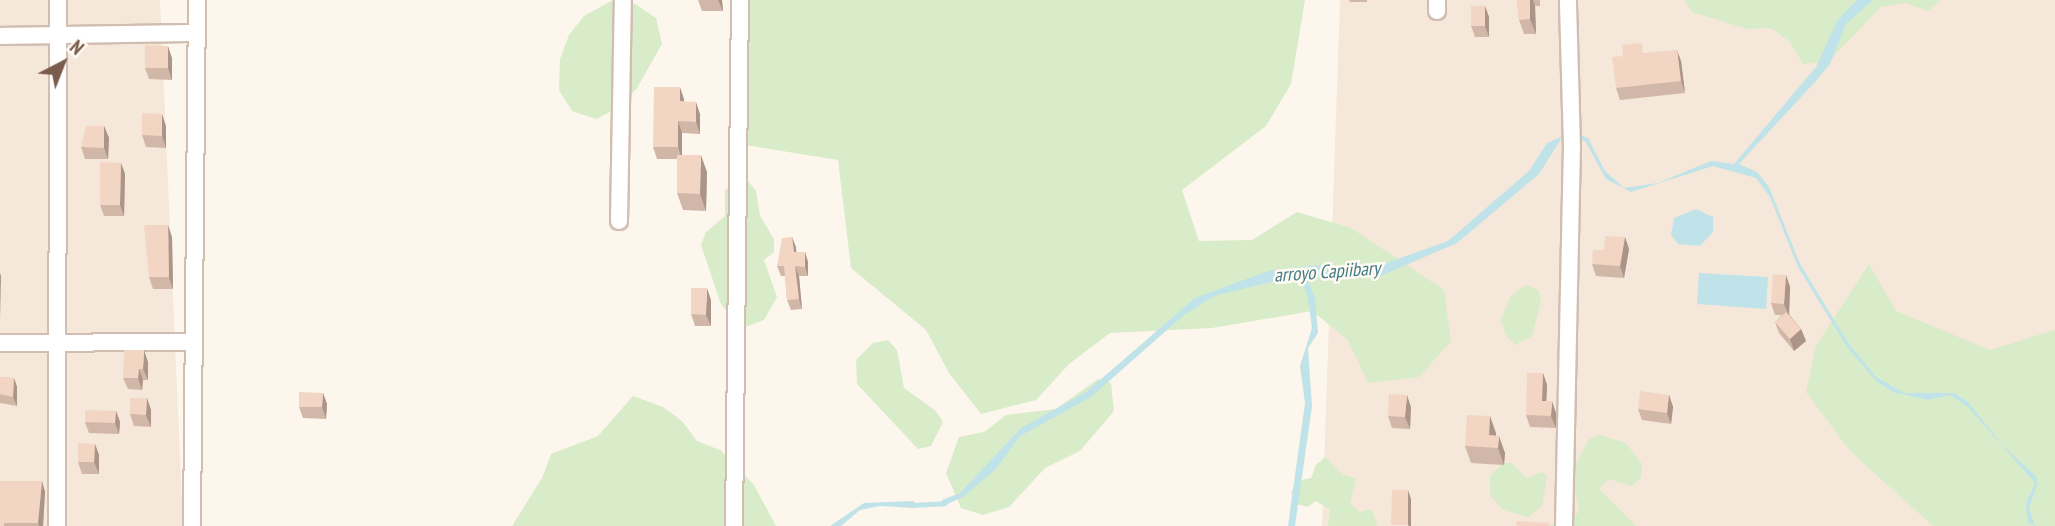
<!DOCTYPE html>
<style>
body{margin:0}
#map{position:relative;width:2055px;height:526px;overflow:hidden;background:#fdf6ec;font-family:"PT Sans Narrow",sans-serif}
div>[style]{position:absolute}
.residential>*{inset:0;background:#f5e8da}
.green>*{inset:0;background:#d8ecc9}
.water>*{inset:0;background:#bfe3e8}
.stream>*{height:4.5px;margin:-2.25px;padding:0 2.25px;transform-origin:2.25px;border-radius:2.25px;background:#bfe3e8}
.roads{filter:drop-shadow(2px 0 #d1beb0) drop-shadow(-2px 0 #d1beb0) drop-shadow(0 2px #d1beb0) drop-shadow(0 -2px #d1beb0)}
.street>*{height:16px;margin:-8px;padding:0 8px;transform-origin:8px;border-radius:8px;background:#fff}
.wall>*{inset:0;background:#d1b7a8}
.shaded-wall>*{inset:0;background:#aa9588}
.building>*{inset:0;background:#f3d5c3}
span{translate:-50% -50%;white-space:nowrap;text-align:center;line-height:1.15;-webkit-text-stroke:5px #fffaf3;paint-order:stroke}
.water-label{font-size:19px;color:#437c86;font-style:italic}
.north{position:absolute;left:28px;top:28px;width:70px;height:70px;-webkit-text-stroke:5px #fffaf3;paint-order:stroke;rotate:42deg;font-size:19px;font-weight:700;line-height:28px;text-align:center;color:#7a5c4d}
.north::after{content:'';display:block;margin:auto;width:24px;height:32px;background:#7a5c4d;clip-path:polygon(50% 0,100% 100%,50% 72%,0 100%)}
</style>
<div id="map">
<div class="residential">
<i style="clip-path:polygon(0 0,160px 0,183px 526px,0 526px)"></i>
<i style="clip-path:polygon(1340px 0,2055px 0,2055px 526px,1322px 526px)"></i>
</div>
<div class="green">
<i style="clip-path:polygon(741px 0,1305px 0,1291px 84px,1266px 126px,1182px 190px,1199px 241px,1252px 240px,1297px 212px,1351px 228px,1444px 290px,1451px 341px,1419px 377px,1368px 383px,1348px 340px,1312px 311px,1212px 328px,1110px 333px,1069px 364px,1036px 400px,981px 414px,949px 373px,926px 330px,851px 268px,838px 160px,733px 143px)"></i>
<i style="clip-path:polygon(1684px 0,1941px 0,1928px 11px,1905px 3px,1881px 7px,1829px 61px,1803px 64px,1790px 42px,1771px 28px,1747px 29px,1692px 12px)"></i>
<i style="clip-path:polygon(611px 1px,635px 4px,656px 18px,662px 44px,637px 88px,620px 107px,596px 119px,572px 111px,559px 90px,560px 59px,569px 35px,584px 16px)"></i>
<i style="clip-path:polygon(740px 171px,756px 191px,760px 216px,774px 239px,774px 252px,764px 260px,777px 297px,764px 320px,740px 329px,721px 304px,701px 245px,706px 232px,725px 216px,725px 191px)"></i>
<i style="clip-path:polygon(1869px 264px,1896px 311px,1990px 350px,2055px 330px,2055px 526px,1933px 526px,1851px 452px,1806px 392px,1816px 346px)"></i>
<i style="clip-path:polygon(1526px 285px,1539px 290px,1541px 302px,1532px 336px,1516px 345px,1506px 336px,1501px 320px,1510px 297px)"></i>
<i style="clip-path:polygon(888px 340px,897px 350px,904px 388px,936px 411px,943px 422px,931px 446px,918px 449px,857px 384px,856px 360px,873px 343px)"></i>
<i style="clip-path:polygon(1098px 379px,1111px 383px,1114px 411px,1080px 451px,1045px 468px,1009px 507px,983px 515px,961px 508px,946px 473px,959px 437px,984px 432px,1006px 415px,1056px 409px)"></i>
<i style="clip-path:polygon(633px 396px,663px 407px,682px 421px,697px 441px,720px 450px,754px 485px,776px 526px,512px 526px,542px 478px,551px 454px,598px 436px)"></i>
<i style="clip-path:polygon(1600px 435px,1626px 443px,1642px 464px,1641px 477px,1632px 486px,1608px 479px,1599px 489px,1636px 526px,1548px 526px,1571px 520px,1579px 511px,1571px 473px,1589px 439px)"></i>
<i style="clip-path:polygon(1325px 457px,1343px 475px,1356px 478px,1350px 504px,1360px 512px,1372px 509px,1377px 526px,1328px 526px,1330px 510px,1316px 501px,1308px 507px,1296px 504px,1291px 493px,1296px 481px,1311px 478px,1316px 465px)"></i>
<i style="clip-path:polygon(1504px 463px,1512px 463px,1526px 478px,1542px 472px,1547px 476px,1542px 506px,1528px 517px,1503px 510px,1490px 495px,1490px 475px)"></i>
</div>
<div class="water">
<i style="clip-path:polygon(1857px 0,1873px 0,1846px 24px,1830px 64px,1815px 82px,1739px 164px,1757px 172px,1769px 187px,1800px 264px,1849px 344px,1876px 377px,1904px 393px,1954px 393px,1968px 402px,2003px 446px,2036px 476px,2037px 485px,2029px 508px,2035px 526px,2028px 522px,2026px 504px,2035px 483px,1968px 407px,1950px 395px,1929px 400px,1893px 392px,1876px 381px,1847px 347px,1798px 267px,1770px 197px,1756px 178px,1713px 166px,1631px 192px,1606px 179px,1585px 141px,1577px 139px,1577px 134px,1588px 138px,1605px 171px,1624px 188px,1658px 183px,1711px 161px,1734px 164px,1816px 67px,1837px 21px)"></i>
<i style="clip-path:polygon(1563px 136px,1539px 174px,1457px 243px,1378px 277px,1305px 274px,1315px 298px,1318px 333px,1308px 348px,1312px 406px,1295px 526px,1288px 526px,1305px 403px,1300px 366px,1312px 328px,1308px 298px,1299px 275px,1214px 296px,1184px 315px,1091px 397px,1020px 436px,996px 469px,963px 497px,941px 507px,942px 500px,960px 493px,1021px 428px,1086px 392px,1195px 298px,1268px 271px,1318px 265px,1367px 270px,1448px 241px,1529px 171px,1547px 143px)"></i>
<i style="clip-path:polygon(1696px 209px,1713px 217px,1713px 232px,1700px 246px,1678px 244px,1671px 235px,1674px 218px)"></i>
<i style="clip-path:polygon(1699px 273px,1768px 277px,1766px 309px,1697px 304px)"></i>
<i style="clip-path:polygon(914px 501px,915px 508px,880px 506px,860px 510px,841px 526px,830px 526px,864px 503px)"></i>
</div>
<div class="stream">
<i style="left:911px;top:505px;width:33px;rotate:-3deg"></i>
</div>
<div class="roads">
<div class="street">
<i style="left:1437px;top:11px;width:11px;rotate:-90deg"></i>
<i style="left:0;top:36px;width:197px;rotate:-0.9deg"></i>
<i style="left:619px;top:221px;width:221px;rotate:-89deg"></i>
<i style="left:0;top:343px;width:192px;rotate:-0.3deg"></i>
<i style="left:57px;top:526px;width:526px;rotate:-89.89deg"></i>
<i style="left:192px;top:526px;width:526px;rotate:-89.46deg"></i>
<i style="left:734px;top:526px;width:526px;rotate:-89.35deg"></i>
<i style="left:1564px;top:526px;width:379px;rotate:-88.8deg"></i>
<i style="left:1572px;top:147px;width:147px;rotate:-91.6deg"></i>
</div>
</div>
<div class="wall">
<i style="clip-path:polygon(694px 0,722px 0,723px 11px,702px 11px,698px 0)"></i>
<i style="clip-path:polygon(1349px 0,1367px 0,1367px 2px,1350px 2px)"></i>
<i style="clip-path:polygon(1517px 0,1540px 0,1540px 6px,1535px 6px,1536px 34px,1524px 34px,1519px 20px)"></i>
<i style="clip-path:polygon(1485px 6px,1489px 17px,1489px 37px,1475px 37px,1471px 26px)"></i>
<i style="clip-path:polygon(1646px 53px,1681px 61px,1685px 93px,1620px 100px,1616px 88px)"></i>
<i style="clip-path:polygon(172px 58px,172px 80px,149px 79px,145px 68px)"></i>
<i style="clip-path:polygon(684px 99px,684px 102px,700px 114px,700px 134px,682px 133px,682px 155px,707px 172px,706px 211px,683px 210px,677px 193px,677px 159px,657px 159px,653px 147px)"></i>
<i style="clip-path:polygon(104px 126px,109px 138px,108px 159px,85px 159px,81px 147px)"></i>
<i style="clip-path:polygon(166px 126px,166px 148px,146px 147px,142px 135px)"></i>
<i style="clip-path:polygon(121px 163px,125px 174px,124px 216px,104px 216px,100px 205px)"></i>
<i style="clip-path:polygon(172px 237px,173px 289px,153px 289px,149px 277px)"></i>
<i style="clip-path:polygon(792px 237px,796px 252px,805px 252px,808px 262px,808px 276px,799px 276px,802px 309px,791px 310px,787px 300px,785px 276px,781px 276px,777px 266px)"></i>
<i style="clip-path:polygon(1625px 237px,1629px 249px,1624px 278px,1596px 276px,1592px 264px,1604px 250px)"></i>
<i style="clip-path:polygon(1786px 275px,1790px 287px,1789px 314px,1801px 329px,1806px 341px,1794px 351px,1779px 333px,1775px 322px,1782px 315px,1775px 315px,1771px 303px)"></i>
<i style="clip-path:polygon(711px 300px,711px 326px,695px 326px,691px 314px)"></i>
<i style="clip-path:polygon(148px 362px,148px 380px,143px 380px,142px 390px,128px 389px,123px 378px)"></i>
<i style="clip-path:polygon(1543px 373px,1547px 385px,1546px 401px,1556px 413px,1556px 428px,1530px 427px,1526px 415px)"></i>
<i style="clip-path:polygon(0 377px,14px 378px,17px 387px,17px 406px,0 403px)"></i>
<i style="clip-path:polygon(323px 393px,327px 404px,326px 419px,303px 418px,299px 407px)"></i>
<i style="clip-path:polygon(1669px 395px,1673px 407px,1671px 424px,1642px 420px,1638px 409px)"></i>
<i style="clip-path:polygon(147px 398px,151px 410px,151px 427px,134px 426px,130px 414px)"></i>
<i style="clip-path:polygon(1411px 407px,1410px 429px,1392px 428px,1388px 416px)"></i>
<i style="clip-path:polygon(116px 411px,120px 422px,119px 434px,89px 433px,85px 422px)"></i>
<i style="clip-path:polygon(1490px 416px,1496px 436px,1505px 453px,1504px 465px,1471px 463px,1465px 446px)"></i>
<i style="clip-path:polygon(95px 444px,99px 455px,99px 474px,82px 474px,78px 462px)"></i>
<i style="clip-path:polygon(42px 481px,45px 492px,43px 526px,0 526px)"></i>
</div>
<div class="shaded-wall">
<i style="clip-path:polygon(718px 0,722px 0,723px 11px)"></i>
<i style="clip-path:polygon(1530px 0,1533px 0,1535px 6px,1536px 34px,1530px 19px)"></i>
<i style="clip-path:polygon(1485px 6px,1489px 17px,1489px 37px,1485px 26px)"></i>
<i style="clip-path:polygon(168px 46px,172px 58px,172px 80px,168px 68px)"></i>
<i style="clip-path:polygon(1677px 50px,1681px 61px,1685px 93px,1681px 81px)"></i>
<i style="clip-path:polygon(680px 87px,684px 99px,684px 113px,680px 101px)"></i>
<i style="clip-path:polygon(696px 102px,700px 114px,700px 134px,696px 122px)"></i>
<i style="clip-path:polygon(162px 114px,166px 126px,166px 148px,162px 136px)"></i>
<i style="clip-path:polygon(678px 121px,682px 133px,682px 159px,678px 147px)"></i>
<i style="clip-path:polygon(104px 126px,109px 138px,108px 159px,104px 148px)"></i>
<i style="clip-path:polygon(701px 155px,707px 172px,706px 211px,700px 194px)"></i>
<i style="clip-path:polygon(121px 163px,125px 174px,124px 216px,120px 205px)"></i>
<i style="clip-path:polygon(168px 225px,172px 237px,173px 289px,169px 277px)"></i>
<i style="clip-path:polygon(792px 237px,796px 247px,797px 262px,794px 252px)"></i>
<i style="clip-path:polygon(1625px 237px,1629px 249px,1624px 278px,1620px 266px)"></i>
<i style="clip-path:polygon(805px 252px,808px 262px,808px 276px,805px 267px)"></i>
<i style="clip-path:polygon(795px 266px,799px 276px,802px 309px,799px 299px)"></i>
<i style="clip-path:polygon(0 273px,1px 276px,0 321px)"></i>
<i style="clip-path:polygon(1786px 275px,1790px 287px,1789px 316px,1784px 304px)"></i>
<i style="clip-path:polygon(707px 288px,711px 300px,711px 326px,706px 315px)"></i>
<i style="clip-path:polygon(1801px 329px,1806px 341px,1794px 351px,1790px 339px)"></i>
<i style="clip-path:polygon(144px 350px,148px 362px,148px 380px,143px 369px)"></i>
<i style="clip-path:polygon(139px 369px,143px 380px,142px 390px,138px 378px)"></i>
<i style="clip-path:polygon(1543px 373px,1547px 385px,1546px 413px,1542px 401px)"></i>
<i style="clip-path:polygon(14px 378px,17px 387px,17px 406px,13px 397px)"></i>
<i style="clip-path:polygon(323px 393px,327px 404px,326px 419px,322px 407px)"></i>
<i style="clip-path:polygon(1407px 395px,1411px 407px,1410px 429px,1405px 417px)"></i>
<i style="clip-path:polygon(1669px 395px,1673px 407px,1671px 424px,1667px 413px)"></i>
<i style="clip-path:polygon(147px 398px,151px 410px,151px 427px,146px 415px)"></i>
<i style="clip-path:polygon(1552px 401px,1556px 413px,1556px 428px,1551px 416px)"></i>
<i style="clip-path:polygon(116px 411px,120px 422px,119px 434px,115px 423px)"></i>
<i style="clip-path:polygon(1490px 416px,1496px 433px,1496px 448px,1489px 435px)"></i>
<i style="clip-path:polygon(1499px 436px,1505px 453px,1504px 465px,1498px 448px)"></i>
<i style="clip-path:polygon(95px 444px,99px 455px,99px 474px,94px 462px)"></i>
<i style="clip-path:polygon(42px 481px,45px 492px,43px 526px,39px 526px,38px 523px)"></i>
<i style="clip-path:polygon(1408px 490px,1411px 499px,1411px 526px,1409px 526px,1408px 525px)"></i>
</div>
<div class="building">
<i style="clip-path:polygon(1517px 0,1530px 0,1530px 19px,1519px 20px)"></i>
<i style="clip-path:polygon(1471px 6px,1485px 6px,1485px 26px,1471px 26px)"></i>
<i style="clip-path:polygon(1642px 43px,1643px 53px,1677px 50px,1681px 81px,1616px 88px,1612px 57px,1623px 56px,1622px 45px)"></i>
<i style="clip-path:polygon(145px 45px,168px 46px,168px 68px,145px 68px)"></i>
<i style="clip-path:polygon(654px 87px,680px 87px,680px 101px,696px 102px,696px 122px,678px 121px,678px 147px,653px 147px)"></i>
<i style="clip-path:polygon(142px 113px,162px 114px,162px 136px,142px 135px)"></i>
<i style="clip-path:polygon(86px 126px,104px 126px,104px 148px,81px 147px)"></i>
<i style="clip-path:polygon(677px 155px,701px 155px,700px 194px,677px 193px)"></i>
<i style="clip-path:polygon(100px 162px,121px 163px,120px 205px,100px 205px)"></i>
<i style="clip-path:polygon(144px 225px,168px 225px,169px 277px,149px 277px)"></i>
<i style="clip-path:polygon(1605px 236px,1625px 237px,1620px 266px,1592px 264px,1593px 250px,1604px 250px)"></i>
<i style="clip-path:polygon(792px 237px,794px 252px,805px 252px,805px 267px,795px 266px,799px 299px,787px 300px,784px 266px,777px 266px,782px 238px)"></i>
<i style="clip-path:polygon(1773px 274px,1786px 275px,1784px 304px,1771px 303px)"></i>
<i style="clip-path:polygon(691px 288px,707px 288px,706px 315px,691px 314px)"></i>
<i style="clip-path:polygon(1786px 312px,1801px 329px,1790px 339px,1775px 322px)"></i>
<i style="clip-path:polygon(124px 350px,144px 350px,143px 369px,139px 369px,138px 378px,123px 378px)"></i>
<i style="clip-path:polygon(1527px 373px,1543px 373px,1542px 401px,1552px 401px,1551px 416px,1526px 415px)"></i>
<i style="clip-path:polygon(0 377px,14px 378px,13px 397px,0 394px)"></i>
<i style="clip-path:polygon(1640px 391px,1669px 395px,1667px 413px,1638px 409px)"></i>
<i style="clip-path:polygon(299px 392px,323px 393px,322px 407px,299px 407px)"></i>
<i style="clip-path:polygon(1389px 394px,1407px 395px,1405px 417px,1388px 416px)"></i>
<i style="clip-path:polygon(130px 398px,147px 398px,146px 415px,130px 414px)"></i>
<i style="clip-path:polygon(85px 410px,116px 411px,115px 423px,85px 422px)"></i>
<i style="clip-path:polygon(1467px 415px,1490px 416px,1489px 435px,1499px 436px,1498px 448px,1465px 446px)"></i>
<i style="clip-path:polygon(78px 443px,95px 444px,94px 462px,78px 462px)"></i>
<i style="clip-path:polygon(0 481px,42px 481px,38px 523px,4px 523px,4px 526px,0 526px)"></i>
<i style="clip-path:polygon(1392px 490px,1408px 490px,1408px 525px,1391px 525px)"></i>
<i style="clip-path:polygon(1517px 521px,1549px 523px,1549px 526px,1516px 526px)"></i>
</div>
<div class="water-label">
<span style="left:1327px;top:272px;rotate:-4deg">arroyo Capiibary</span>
</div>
<div class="north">N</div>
</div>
